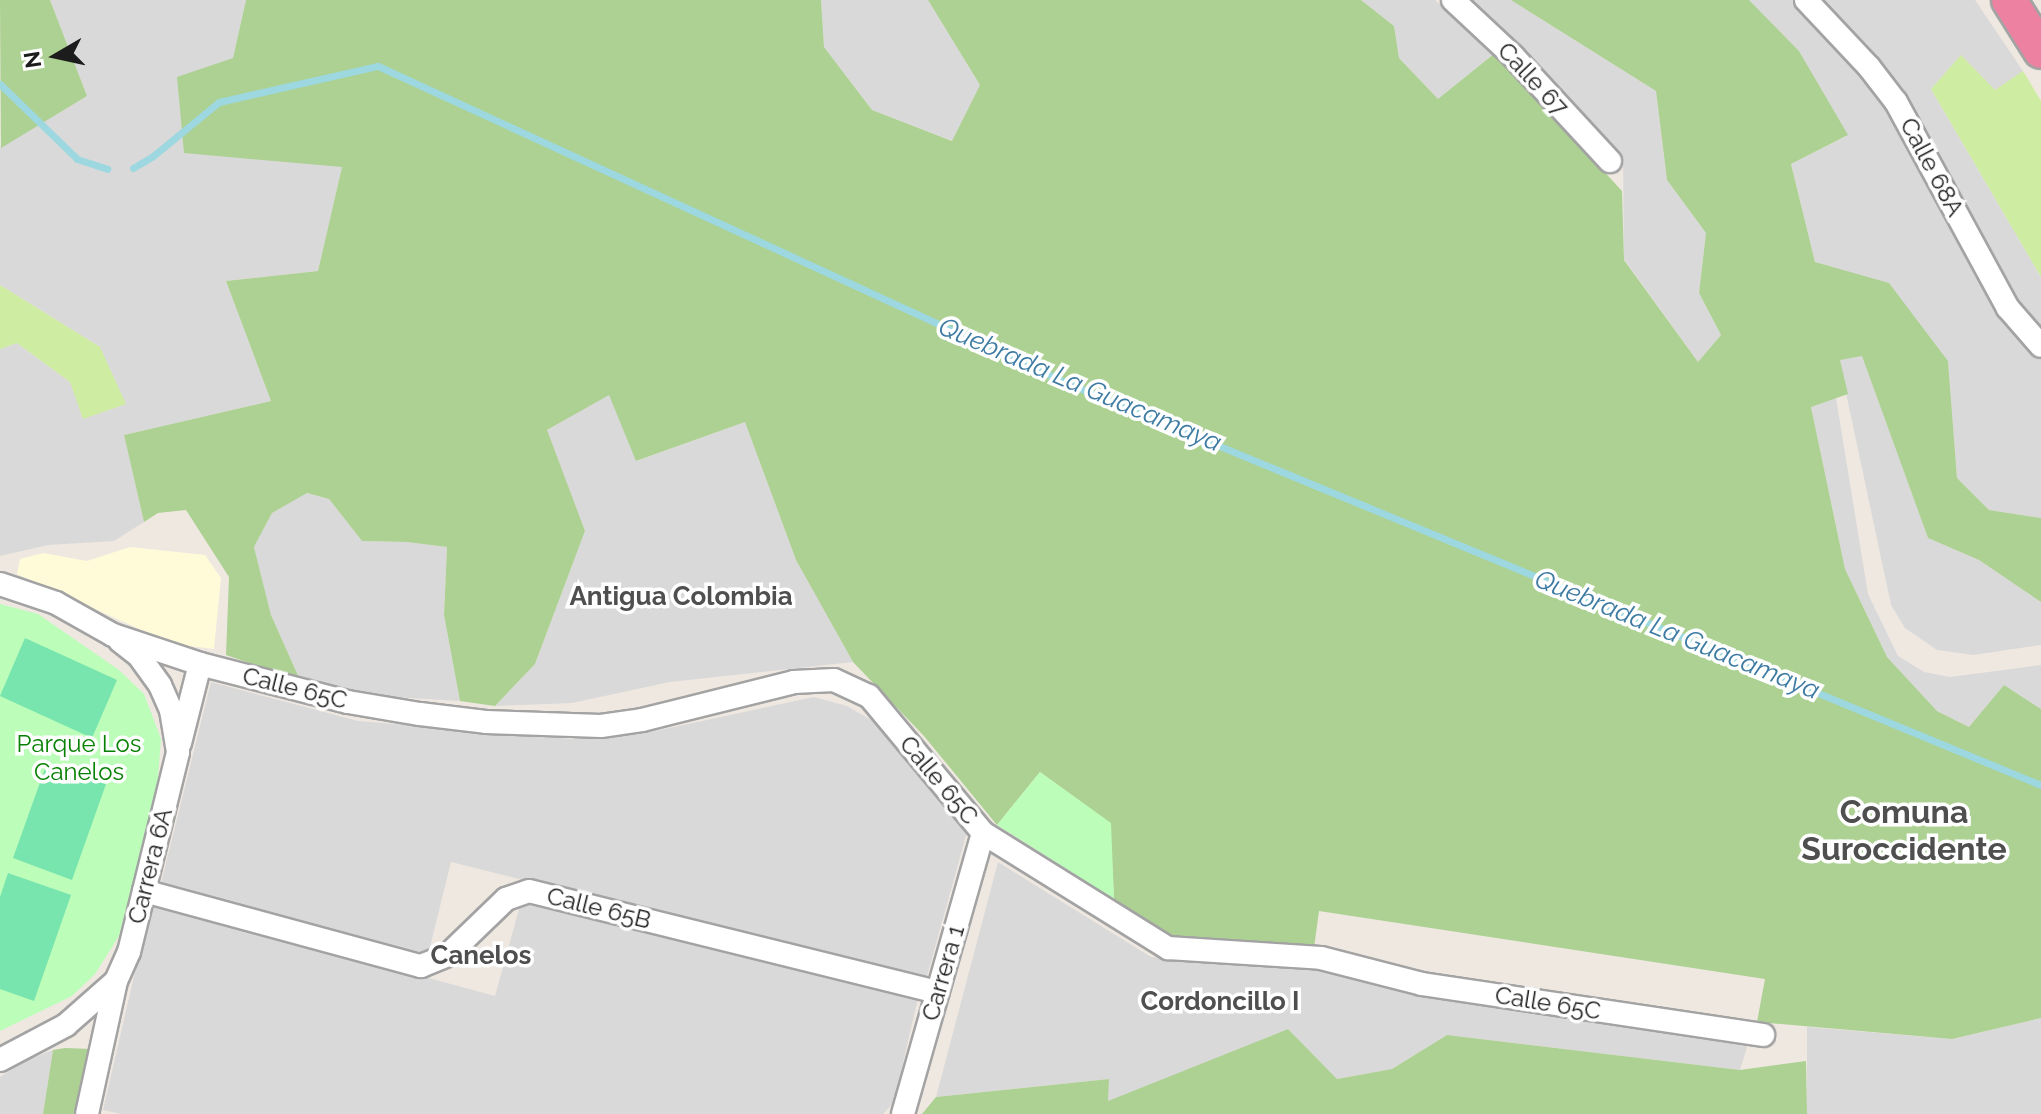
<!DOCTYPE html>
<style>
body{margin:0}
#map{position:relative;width:2041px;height:1114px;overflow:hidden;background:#eee8e1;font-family:Raleway,sans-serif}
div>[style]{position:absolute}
.residential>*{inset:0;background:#dad9d9}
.education>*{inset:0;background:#fffbd9}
.grass>*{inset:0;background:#cfeda2}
.forest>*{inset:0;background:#acd192}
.park>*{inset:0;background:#bbfdb9}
.pitch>*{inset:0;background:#78e4ae}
.stream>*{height:7px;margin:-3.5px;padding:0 3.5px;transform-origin:3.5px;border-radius:3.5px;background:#9dd8e0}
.roads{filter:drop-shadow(2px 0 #a3a3a3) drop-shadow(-2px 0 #a3a3a3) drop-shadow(0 2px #a3a3a3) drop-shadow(0 -2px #a3a3a3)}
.minor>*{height:22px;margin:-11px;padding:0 11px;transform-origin:11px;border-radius:11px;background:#fff}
.highway>*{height:34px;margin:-17px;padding:0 17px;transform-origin:17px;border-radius:17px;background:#ec81a2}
span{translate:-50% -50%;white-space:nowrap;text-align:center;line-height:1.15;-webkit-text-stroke:7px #fff;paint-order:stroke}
.street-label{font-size:24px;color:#1c1c1c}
.park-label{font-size:24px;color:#078103}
.water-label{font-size:26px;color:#3d7ba2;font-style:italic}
.neighbourhood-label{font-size:26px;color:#4f4f4f;font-weight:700}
.district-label{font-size:32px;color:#4f4f4f;font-weight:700}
.north{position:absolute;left:16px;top:16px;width:80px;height:80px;-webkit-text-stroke:6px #fff;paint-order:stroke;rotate:261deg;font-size:22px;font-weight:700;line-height:32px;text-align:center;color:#1c1c1c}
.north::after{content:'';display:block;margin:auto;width:28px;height:36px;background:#1c1c1c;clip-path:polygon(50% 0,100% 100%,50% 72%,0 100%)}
</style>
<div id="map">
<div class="residential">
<i style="clip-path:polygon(50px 0,246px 0,233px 58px,342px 167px,318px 271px,226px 281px,271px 401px,124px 435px,144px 522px,114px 541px,48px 545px,0 556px,0 349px,17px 343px,70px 382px,100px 347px,0 285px,0 147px,87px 96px)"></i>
<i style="clip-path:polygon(821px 0,928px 0,980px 85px,953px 141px,872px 110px,824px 47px)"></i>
<i style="clip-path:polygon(1361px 0,1435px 0,1495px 53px,1438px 99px,1399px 58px,1394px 26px)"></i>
<i style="clip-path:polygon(1469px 0,1511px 0,1656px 91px,1667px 180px,1706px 233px,1699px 293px,1721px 335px,1698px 362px,1624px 259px,1623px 158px,1506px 31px)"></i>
<i style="clip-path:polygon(1749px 0,1795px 0,1829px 32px,1903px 123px,2041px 355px,2041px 518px,1989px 510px,1957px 478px,1948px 361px,1889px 284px,1815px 262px,1791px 164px,1847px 136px,1799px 51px)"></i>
<i style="clip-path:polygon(1816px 0,1975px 0,2023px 71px,1995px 91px,1931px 89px,2041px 277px,2041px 338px,2027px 325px,1910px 112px)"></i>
<i style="clip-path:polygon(1862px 355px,1928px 538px,1979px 560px,2041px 602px,2041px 645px,1973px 655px,1937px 650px,1905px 628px,1891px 605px,1839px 360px)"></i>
<i style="clip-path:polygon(609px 394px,637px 461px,745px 422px,796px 560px,853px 662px,670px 682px,572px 703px,495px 706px,535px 664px,585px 531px,546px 431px)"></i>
<i style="clip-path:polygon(1836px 398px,1868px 594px,1898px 656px,1924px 672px,1950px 677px,2041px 665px,2041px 709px,2004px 685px,1969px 727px,1937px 711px,1887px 657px,1845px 569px,1811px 407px)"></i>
<i style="clip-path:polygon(306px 493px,329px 499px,362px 541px,407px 542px,447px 547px,444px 615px,460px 701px,394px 697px,300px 680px,271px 615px,254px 547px,272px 513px)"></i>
<i style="clip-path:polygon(211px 682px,358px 721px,571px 739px,641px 734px,814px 697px,847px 706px,876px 723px,967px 832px,926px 980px,451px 862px,428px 955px,161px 883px)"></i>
<i style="clip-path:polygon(998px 862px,1151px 957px,1307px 966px,1428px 994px,1748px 1044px,1740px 1070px,1447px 1035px,1392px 1069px,1337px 1079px,1288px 1029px,1107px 1102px,1109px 1079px,936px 1097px)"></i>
<i style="clip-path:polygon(521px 902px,918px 998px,894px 1102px,883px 1114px,121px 1114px,103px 1110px,151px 903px,495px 996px)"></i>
<i style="clip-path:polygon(2041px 1018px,2041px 1114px,1807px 1114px,1807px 1027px,1952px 1039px)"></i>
<i style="clip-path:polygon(53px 1050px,43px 1114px,0 1114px,0 1077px,25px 1061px)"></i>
</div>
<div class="education">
<i style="clip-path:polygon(130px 547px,205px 555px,221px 578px,214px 649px,173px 644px,17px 574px,20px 559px,43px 553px,87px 561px)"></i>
</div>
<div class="grass">
<i style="clip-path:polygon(1961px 55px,1995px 90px,2023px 71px,2041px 101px,2041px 277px,1931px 89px)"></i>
<i style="clip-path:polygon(0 285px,100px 347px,126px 404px,83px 419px,70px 382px,17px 343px,0 349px)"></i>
</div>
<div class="forest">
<i style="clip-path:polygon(0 0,50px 0,87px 96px,1px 148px)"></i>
<i style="clip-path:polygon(246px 0,821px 0,824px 47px,872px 110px,952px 141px,980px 85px,928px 0,1361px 0,1394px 26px,1399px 58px,1438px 99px,1495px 53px,1622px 191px,1624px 260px,1698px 362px,1721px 335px,1699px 293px,1706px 233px,1667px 180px,1656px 91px,1511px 0,1749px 0,1799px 51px,1848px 135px,1791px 164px,1815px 262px,1889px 283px,1948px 361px,1957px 478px,1989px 510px,2041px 518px,2041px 602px,1979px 560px,1928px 538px,1862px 356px,1840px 360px,1848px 394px,1811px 407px,1845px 569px,1887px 657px,1937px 711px,1969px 727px,2004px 685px,2041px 709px,2041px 1018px,1952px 1039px,1757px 1022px,1765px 979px,1319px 911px,1314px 948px,1175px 937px,1114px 899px,1110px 823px,1040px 772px,997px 825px,924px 736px,853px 662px,796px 560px,745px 422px,636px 461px,609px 395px,547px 430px,585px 531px,535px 664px,495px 706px,460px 701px,444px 615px,447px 547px,407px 542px,362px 541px,329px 499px,307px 493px,272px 513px,254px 547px,271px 615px,300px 680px,226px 655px,229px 577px,186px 510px,158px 513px,144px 522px,124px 435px,271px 401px,226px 281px,318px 271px,342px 167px,184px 153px,177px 77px,233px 58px)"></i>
<i style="clip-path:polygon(1288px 1029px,1337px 1079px,1392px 1069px,1447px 1035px,1740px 1070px,1806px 1061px,1807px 1114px,922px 1114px,936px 1097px,1109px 1079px,1108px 1101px)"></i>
<i style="clip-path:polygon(65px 1048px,91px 1049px,76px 1114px,43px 1114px,53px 1050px)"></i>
</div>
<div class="park">
<i style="clip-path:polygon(0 604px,38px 614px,119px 670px,144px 694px,161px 739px,157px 790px,119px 936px,95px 974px,72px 996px,0 1031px)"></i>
<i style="clip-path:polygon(1040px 772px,1111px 823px,1114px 899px,997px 825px)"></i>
</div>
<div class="pitch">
<i style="clip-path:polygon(25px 638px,117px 680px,92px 738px,0 696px)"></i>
<i style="clip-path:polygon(47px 763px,106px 784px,72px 880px,13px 858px)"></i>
<i style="clip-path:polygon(8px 873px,71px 895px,34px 1001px,0 989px,0 897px)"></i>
</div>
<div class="stream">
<i style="left:0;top:84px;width:107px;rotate:44.2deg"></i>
<i style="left:77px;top:159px;width:32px;rotate:18deg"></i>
<i style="left:133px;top:168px;width:23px;rotate:-31deg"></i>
<i style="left:153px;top:156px;width:85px;rotate:-39.3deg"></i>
<i style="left:219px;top:102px;width:163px;rotate:-12.8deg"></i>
<i style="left:378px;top:66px;width:758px;rotate:24.71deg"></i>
<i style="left:1067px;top:383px;width:1054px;rotate:22.43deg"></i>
</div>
<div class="roads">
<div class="minor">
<i style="left:1453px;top:0;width:82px;rotate:43deg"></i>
<i style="left:1513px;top:56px;width:143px;rotate:47.3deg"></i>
<i style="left:1806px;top:0;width:92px;rotate:46.8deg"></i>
<i style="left:1869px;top:67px;width:44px;rotate:52.4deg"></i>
<i style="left:1896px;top:102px;width:234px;rotate:61.5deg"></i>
<i style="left:2008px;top:308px;width:50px;rotate:49deg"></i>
<i style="left:0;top:584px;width:59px;rotate:18.7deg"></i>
<i style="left:56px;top:603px;width:65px;rotate:29.3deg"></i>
<i style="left:113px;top:635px;width:92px;rotate:18.4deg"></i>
<i style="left:200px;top:664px;width:153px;rotate:14.4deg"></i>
<i style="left:348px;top:702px;width:73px;rotate:9.5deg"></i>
<i style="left:420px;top:714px;width:66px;rotate:6.9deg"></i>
<i style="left:486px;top:722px;width:115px;rotate:2deg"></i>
<i style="left:601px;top:726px;width:41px;rotate:-8.3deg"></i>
<i style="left:642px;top:720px;width:157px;rotate:-14deg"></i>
<i style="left:794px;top:682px;width:40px;rotate:-2.9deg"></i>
<i style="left:834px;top:680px;width:38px;rotate:25deg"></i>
<i style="left:869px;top:696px;width:178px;rotate:50.2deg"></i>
<i style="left:983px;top:833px;width:218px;rotate:31.9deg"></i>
<i style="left:1168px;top:948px;width:153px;rotate:3.7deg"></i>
<i style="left:1321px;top:958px;width:104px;rotate:14.4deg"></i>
<i style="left:1422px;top:984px;width:345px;rotate:8.5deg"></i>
<i style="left:180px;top:743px;width:81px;rotate:-75.8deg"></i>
<i style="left:144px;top:891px;width:287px;rotate:15.2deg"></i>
<i style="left:421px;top:966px;width:29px;rotate:-22deg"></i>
<i style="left:448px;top:955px;width:81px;rotate:-44deg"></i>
<i style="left:506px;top:899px;width:24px;rotate:-19deg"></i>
<i style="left:529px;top:891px;width:421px;rotate:13.9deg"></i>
<i style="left:0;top:1060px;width:75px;rotate:-27.9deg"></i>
<i style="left:66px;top:1025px;width:65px;rotate:-41.3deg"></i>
<i style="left:87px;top:1114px;width:136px;rotate:-77.7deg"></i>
<i style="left:116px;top:981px;width:32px;rotate:-66deg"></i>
<i style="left:129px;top:952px;width:206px;rotate:-76.2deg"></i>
<i style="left:178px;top:752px;width:43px;rotate:-99.5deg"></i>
<i style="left:171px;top:710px;width:27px;rotate:-114deg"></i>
<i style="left:160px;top:685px;width:37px;rotate:-126deg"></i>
<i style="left:138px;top:655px;width:23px;rotate:-142deg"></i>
<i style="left:903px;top:1114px;width:292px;rotate:-74.1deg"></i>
</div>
<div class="highway">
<i style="left:2009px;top:0;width:60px;rotate:57.9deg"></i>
</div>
</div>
<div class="street-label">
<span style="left:1533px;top:79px;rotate:47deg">Calle 67</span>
<span style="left:1932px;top:167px;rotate:62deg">Calle 68A</span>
<span style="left:295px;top:688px;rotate:14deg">Calle 65C</span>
<span style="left:939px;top:780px;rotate:50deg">Calle 65C</span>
<span style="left:150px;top:866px;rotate:-76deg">Carrera 6A</span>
<span style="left:599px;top:908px;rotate:14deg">Calle 65B</span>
<span style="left:943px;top:973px;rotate:-74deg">Carrera 1</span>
<span style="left:1548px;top:1003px;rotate:9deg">Calle 65C</span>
</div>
<div class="park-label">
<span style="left:79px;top:758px">Parque Los<br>Canelos</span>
</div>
<div class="water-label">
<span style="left:1080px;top:385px;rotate:23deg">Quebrada La Guacamaya</span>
<span style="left:1677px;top:635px;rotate:22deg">Quebrada La Guacamaya</span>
</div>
<div class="neighbourhood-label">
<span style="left:681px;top:597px">Antigua Colombia</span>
<span style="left:481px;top:956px">Canelos</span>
<span style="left:1220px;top:1002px">Cordoncillo I</span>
</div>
<div class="district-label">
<span style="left:1904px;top:831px">Comuna<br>Suroccidente</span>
</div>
<div class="north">N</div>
</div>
